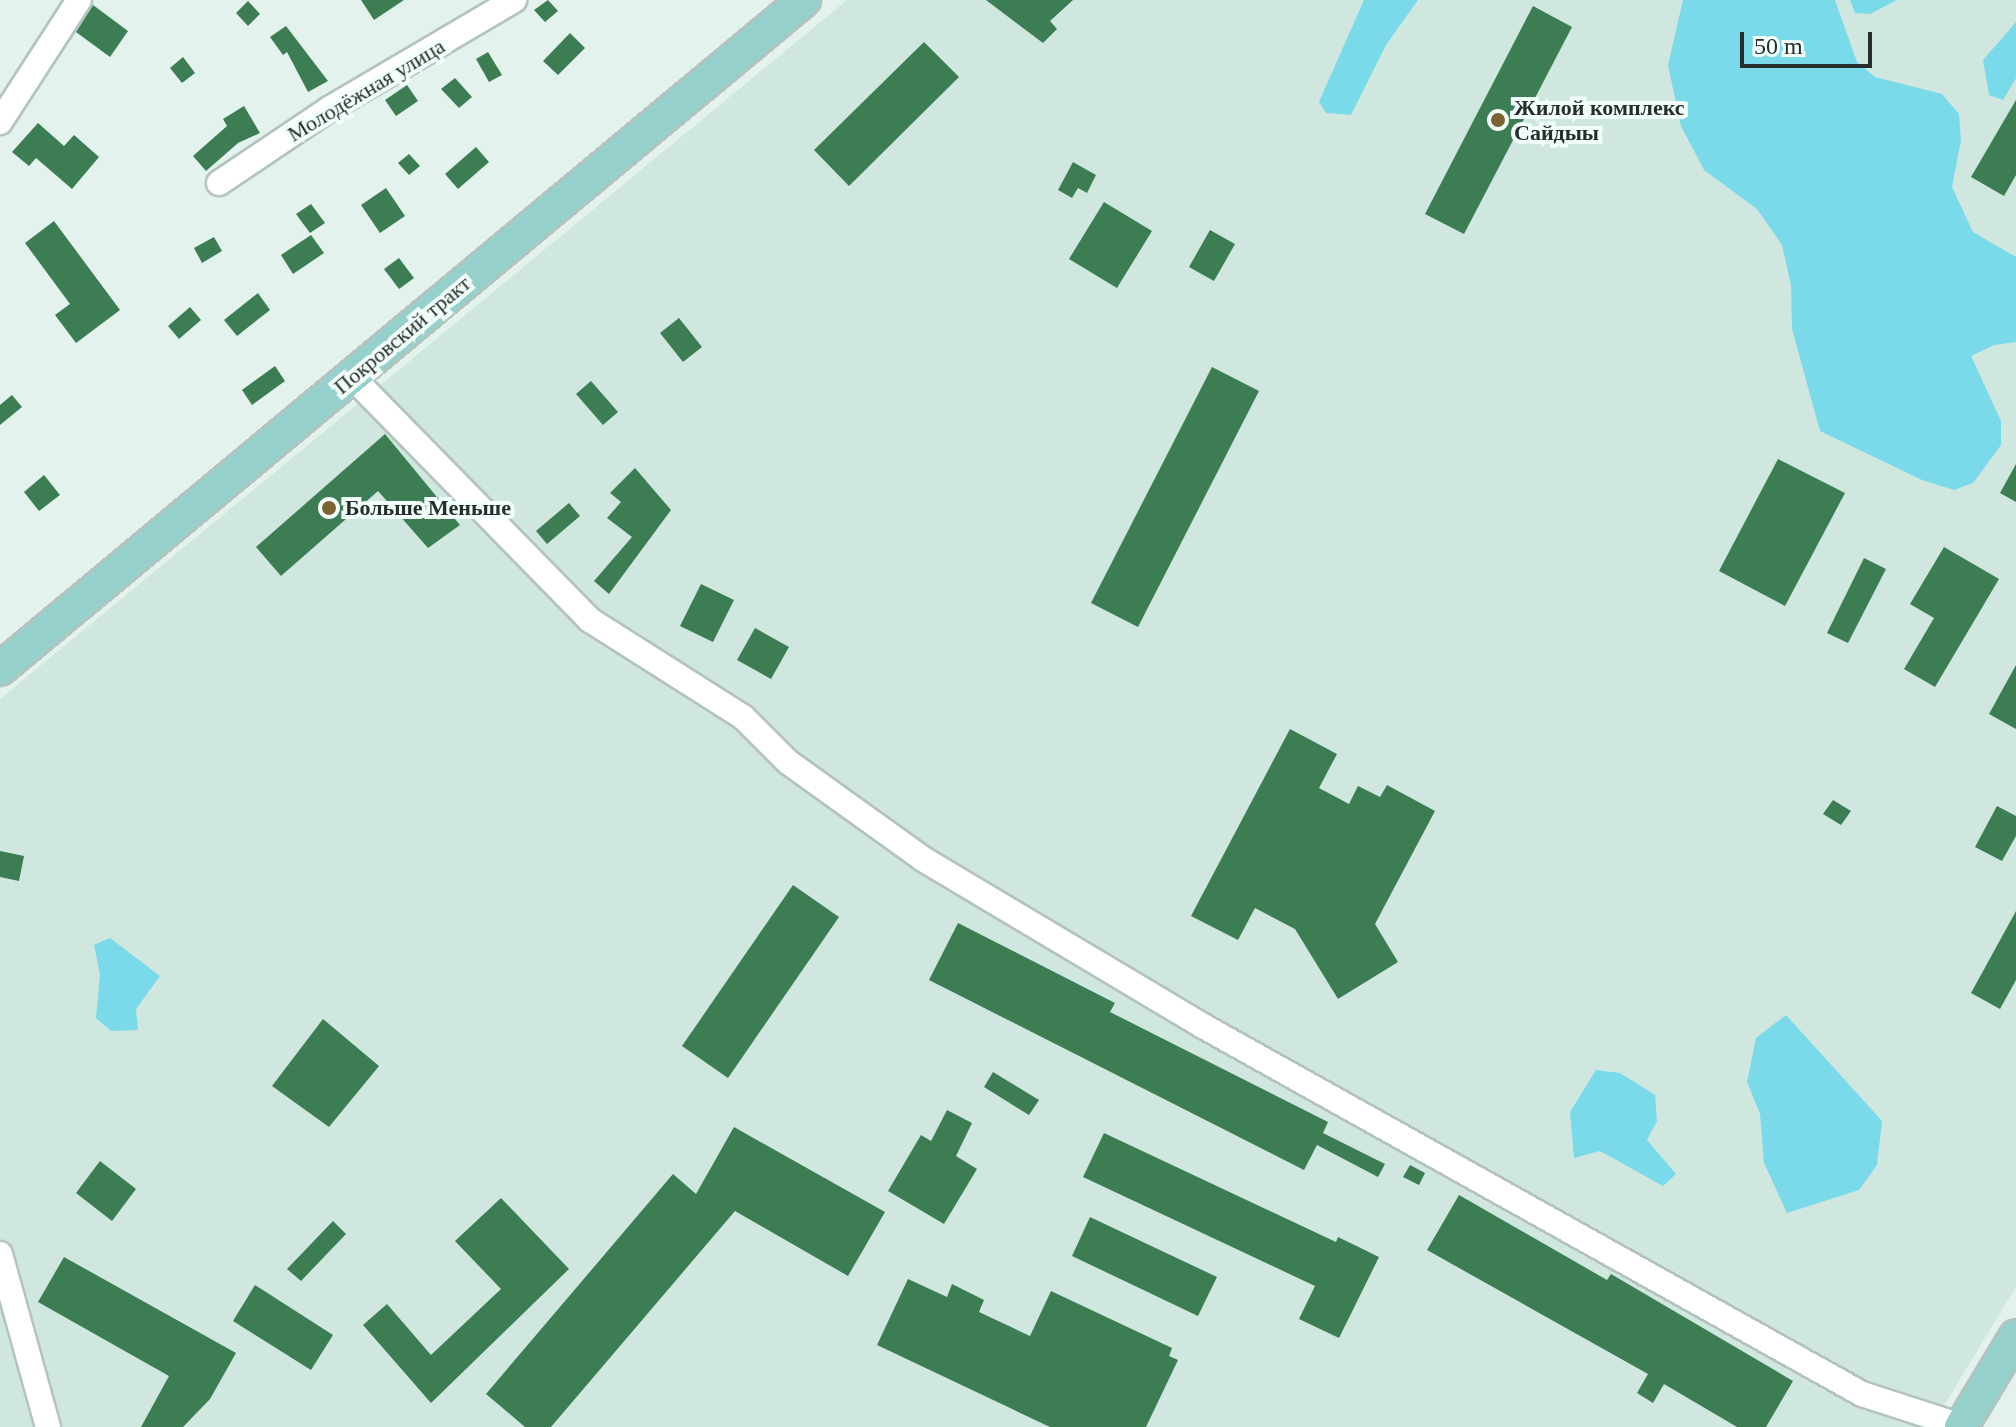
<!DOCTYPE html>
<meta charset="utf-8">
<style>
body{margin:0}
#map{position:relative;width:2016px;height:1427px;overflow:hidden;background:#e3f2ec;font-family:"Times New Roman",serif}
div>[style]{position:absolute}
.built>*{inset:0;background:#d0e7df}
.water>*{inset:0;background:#7adae9}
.building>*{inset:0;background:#3c7d54}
.roads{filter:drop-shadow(2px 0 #b4c3be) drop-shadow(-2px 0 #b4c3be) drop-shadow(0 2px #b4c3be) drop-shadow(0 -2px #b4c3be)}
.minor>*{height:24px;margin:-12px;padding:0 12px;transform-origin:12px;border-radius:12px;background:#fff}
.major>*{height:32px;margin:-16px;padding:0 16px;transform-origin:16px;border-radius:16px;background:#95d0cd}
.dots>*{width:22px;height:22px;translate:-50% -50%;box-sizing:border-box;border:4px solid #f2fefa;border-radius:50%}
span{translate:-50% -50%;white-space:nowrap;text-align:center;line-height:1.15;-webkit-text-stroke:8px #f2fefa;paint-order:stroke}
.street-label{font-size:22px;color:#272d2b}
.poi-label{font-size:22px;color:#272d2b;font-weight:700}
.left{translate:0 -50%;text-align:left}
.scale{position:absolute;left:1740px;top:32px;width:132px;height:36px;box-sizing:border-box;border:4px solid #272d2b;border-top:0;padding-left:10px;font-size:24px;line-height:28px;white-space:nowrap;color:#272d2b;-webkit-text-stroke:6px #f2fefa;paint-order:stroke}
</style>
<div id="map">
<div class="built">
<i style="clip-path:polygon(847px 0,2016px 0,2016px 1287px,1931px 1427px,0 1427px,0 699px)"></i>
</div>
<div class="water">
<i style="clip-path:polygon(1364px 0,1418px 0,1386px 45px,1351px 115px,1326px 113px,1319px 102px)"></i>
<i style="clip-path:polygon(1683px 0,1835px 0,1857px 62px,1875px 77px,1942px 94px,1959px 114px,1961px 140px,1952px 187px,1973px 232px,2016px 257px,2016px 342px,1994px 345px,1971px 356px,2001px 421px,2001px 445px,1973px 483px,1954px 490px,1922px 480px,1820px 431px,1792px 329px,1791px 285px,1782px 245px,1757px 209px,1704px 170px,1681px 126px,1668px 65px)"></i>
<i style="clip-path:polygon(1850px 0,1897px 0,1870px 14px,1855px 13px)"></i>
<i style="clip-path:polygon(2016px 22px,2016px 78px,2003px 100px,1989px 95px,1983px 60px)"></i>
<i style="clip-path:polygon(110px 938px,160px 976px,136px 1009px,138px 1030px,111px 1031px,96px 1018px,100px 975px,94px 945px)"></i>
<i style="clip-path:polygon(1786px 1015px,1882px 1121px,1877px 1165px,1859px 1190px,1787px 1213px,1764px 1163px,1760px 1114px,1747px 1082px,1756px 1038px)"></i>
<i style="clip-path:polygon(1596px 1070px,1620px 1073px,1655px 1095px,1657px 1121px,1647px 1140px,1676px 1174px,1663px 1186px,1600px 1151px,1574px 1158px,1570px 1112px)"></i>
</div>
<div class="building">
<i style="clip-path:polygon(361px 0,404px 0,374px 20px)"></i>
<i style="clip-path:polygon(548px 0,558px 11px,545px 22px,534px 10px)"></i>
<i style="clip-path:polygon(986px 0,1073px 0,1050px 21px,1057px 29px,1043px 43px)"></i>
<i style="clip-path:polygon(248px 1px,260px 14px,248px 26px,236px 13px)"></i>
<i style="clip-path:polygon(93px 5px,128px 31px,110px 57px,76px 32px)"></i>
<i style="clip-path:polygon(1533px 6px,1572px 27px,1464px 234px,1425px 214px)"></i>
<i style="clip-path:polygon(286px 26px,328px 81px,308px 92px,287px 52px,283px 55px,270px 37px)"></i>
<i style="clip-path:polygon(570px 33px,585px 48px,558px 75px,543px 61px)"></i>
<i style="clip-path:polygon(924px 42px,959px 77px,849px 186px,814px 150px)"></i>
<i style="clip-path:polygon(488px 52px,502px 75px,489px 82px,476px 59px)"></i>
<i style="clip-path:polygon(183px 57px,195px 73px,182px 83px,170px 68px)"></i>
<i style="clip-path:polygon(455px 78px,472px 97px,459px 108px,441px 89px)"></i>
<i style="clip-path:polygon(407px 85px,418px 101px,396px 116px,385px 100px)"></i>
<i style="clip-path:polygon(2016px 100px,2016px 175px,2004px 196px,1971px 177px)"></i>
<i style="clip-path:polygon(244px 106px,260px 133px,238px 143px,206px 171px,193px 156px,227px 126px,223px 119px)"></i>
<i style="clip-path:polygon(38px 123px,64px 146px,74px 135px,99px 157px,72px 189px,36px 158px,29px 166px,12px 152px)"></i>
<i style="clip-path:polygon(476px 147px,489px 162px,458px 189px,445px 174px)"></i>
<i style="clip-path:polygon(409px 154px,420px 166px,409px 175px,398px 163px)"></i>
<i style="clip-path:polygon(1073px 162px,1096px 175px,1087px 193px,1078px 188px,1072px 198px,1058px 190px)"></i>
<i style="clip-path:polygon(386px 188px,405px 216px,380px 233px,361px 205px)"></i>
<i style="clip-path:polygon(1104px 202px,1152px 231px,1117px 288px,1069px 259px)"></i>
<i style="clip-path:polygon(311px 204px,325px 223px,310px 233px,296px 214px)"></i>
<i style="clip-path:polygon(54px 221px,120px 310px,76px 343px,55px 315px,70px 304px,25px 243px)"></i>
<i style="clip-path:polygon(1210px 230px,1235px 244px,1214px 281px,1189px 267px)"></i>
<i style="clip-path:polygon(311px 235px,324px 253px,293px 274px,281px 255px)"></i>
<i style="clip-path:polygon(214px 237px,222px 251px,202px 263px,194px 248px)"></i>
<i style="clip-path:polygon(399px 258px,414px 278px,399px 289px,384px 269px)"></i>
<i style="clip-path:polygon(258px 293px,270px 310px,237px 336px,224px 320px)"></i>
<i style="clip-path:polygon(190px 307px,201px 320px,179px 339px,168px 326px)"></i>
<i style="clip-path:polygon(679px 318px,702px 347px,683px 362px,660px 333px)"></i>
<i style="clip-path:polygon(275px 366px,285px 381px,252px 405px,242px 390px)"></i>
<i style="clip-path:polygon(1212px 367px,1259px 391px,1138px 627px,1091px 603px)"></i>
<i style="clip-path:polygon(591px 381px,618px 412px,603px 425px,576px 394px)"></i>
<i style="clip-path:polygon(12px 395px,22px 407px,0 425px,0 405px)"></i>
<i style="clip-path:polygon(385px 434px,460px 525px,428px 548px,378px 491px,281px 576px,256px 547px)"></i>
<i style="clip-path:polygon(1778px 459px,1845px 493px,1785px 606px,1719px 571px)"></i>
<i style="clip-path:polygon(2016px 464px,2016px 502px,2000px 493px)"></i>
<i style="clip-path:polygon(635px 468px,671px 510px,609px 594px,594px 581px,632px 537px,607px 518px,621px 502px,610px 493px)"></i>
<i style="clip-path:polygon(44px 475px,60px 495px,39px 511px,24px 492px)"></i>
<i style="clip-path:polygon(569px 503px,580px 516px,547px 544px,536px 531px)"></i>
<i style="clip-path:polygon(1944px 547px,1999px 579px,1935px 687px,1904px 669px,1934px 618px,1910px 604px)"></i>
<i style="clip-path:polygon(1864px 558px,1886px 569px,1848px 643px,1827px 633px)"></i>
<i style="clip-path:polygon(701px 584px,734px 600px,713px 642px,680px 626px)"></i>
<i style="clip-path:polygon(755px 628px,789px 647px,771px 679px,737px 660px)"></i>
<i style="clip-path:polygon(2016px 665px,2016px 729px,1989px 714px)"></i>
<i style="clip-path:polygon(1290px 729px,1337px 754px,1319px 788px,1349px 804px,1358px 786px,1380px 797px,1387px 785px,1435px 811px,1375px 924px,1398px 962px,1338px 999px,1295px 929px,1255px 908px,1238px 940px,1191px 916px)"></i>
<i style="clip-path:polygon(1833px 800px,1851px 811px,1841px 825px,1823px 814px)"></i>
<i style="clip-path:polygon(1997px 806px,2016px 816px,2016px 836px,2002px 861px,1975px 847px)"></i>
<i style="clip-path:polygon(0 851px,24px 856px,19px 881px,0 877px)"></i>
<i style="clip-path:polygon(793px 885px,839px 917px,728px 1078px,682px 1046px)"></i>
<i style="clip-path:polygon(2016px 911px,2016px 980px,2000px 1009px,1971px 993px)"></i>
<i style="clip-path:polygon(958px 923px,1115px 1003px,1110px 1012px,1328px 1122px,1323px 1133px,1385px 1164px,1378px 1177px,1317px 1145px,1304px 1170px,929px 980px)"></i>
<i style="clip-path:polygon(323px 1019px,379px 1066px,329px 1127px,272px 1086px)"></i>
<i style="clip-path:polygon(993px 1072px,1039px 1100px,1029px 1115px,984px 1087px)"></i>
<i style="clip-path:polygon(947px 1110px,972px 1123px,956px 1156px,977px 1169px,944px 1224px,888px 1191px,921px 1135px,931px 1141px)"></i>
<i style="clip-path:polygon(734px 1127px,885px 1212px,848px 1276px,735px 1211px,551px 1427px,525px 1427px,486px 1394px,673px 1174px,696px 1194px)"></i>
<i style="clip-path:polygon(1104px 1133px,1336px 1242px,1338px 1237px,1379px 1257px,1339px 1338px,1299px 1319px,1315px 1286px,1083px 1177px)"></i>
<i style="clip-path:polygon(100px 1161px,136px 1189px,112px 1221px,76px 1193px)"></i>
<i style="clip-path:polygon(1410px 1165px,1425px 1173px,1419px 1185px,1403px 1177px)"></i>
<i style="clip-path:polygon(1459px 1195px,1607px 1280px,1611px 1274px,1793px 1381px,1766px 1427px,1737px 1427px,1664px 1384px,1653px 1403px,1637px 1393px,1648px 1374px,1427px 1250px)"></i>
<i style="clip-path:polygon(501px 1198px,569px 1269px,431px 1403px,363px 1325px,387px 1304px,431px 1355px,501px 1289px,455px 1241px)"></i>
<i style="clip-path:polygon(1090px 1217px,1217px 1277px,1198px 1316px,1072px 1256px)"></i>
<i style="clip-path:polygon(333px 1221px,346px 1234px,301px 1281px,287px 1269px)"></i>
<i style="clip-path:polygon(64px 1257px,236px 1353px,210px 1399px,183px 1427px,141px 1427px,169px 1376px,38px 1302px)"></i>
<i style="clip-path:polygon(908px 1279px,947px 1297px,952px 1284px,984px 1300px,979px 1312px,1030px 1336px,1051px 1291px,1172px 1348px,1169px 1356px,1178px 1360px,1146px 1427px,1050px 1427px,877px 1345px)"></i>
<i style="clip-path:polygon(255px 1285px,333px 1335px,311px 1370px,233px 1321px)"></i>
</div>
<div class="roads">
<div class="minor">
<i style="left:0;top:122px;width:145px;rotate:-57.1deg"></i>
<i style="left:219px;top:183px;width:133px;rotate:-33.9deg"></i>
<i style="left:329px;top:109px;width:215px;rotate:-30.5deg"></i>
<i style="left:352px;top:377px;width:340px;rotate:45.6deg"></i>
<i style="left:590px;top:620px;width:181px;rotate:32.4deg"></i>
<i style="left:743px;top:717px;width:64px;rotate:45deg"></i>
<i style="left:788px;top:762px;width:166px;rotate:35.7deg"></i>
<i style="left:923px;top:859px;width:326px;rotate:30.8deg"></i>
<i style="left:1203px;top:1026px;width:755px;rotate:29.18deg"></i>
<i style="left:1862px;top:1394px;width:104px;rotate:17.9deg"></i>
<i style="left:0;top:1254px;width:180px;rotate:74.5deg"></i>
</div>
<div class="major">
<i style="left:0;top:669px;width:1046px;rotate:-39.76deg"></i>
<i style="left:1961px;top:1427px;width:106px;rotate:-58.9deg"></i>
</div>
</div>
<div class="dots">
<i style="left:1498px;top:120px;background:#7d6334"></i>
<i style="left:329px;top:508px;background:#7d6334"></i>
</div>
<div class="street-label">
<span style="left:366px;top:90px;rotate:-31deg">Молодёжная улица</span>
<span style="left:402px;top:335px;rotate:-40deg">Покровский тракт</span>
</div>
<div class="poi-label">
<span class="left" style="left:1514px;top:120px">Жилой комплекс<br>Сайдыы</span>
<span class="left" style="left:345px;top:508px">Больше Меньше</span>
</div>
<div class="scale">50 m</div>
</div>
